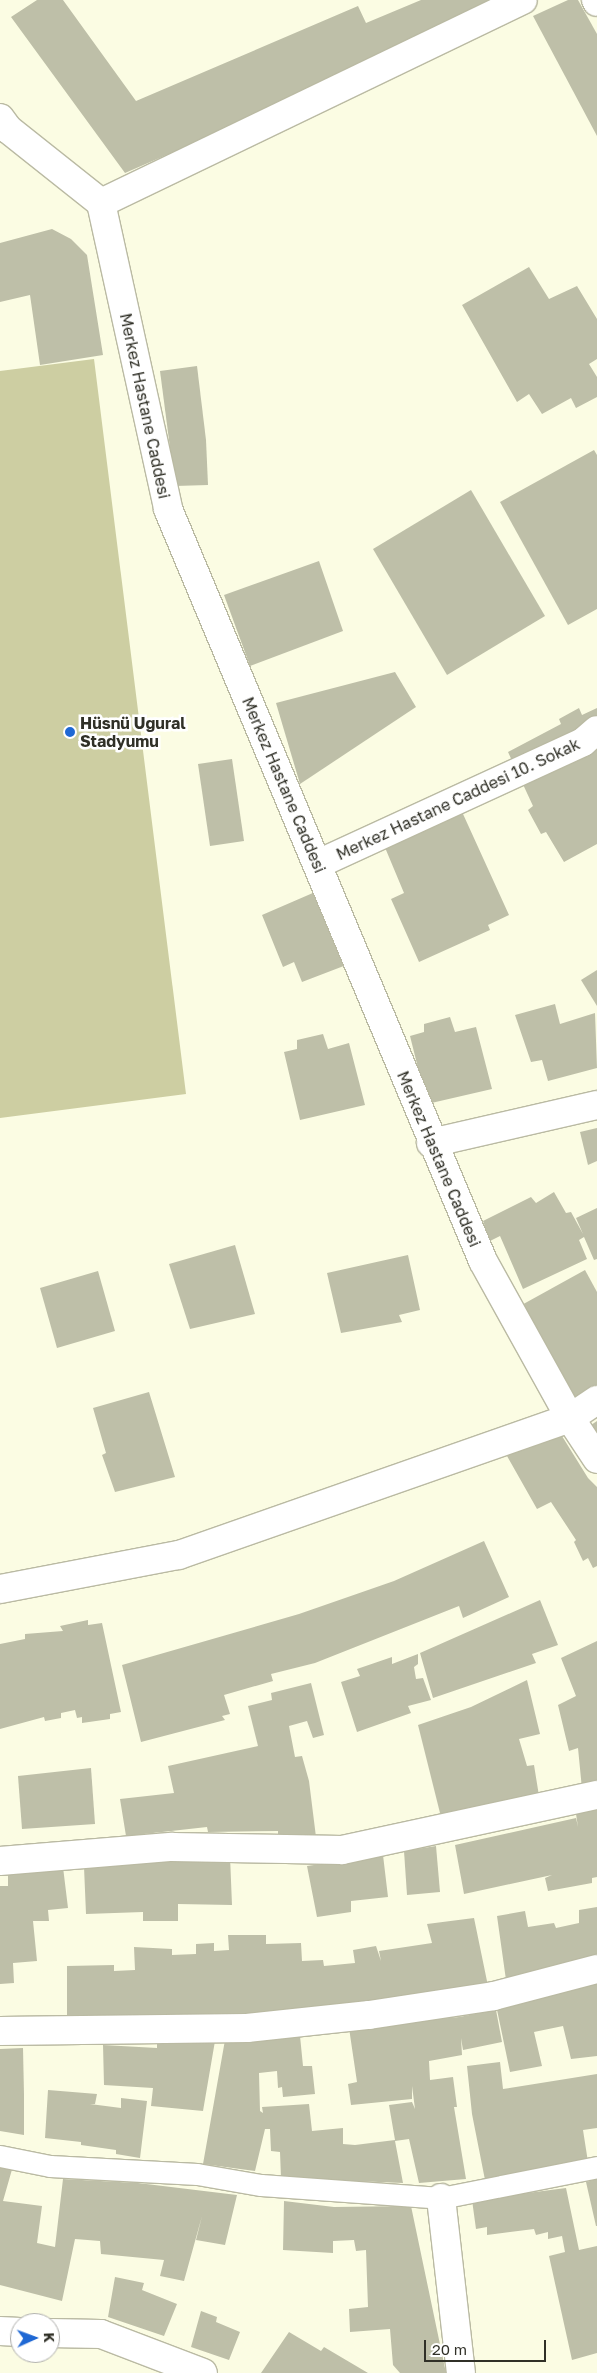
<!DOCTYPE html>
<meta charset="utf-8">
<style>
body{margin:0}
#map{position:relative;width:597px;height:2373px;overflow:hidden;background:#fbfce3;font-family:"Golos Text",sans-serif}
div>[style]{position:absolute}
.green>*{inset:0;background:#cdcea2}
.building>*{inset:0;background:#bebfa8}
.roads{filter:drop-shadow(1px 0 #babaa3) drop-shadow(-1px 0 #babaa3) drop-shadow(0 1px #babaa3) drop-shadow(0 -1px #babaa3)}
.service>*{height:21px;margin:-10.5px;padding:0 10.5px;transform-origin:10.5px;border-radius:10.5px;background:#fff}
.pedestrian>*{height:28px;margin:-14px;padding:0 14px;transform-origin:14px;border-radius:14px;background:#fff}
.minor>*{height:28px;margin:-14px;padding:0 14px;transform-origin:14px;border-radius:14px;background:#fff}
.tertiary>*{height:28px;margin:-14px;padding:0 14px;transform-origin:14px;border-radius:14px;background:#fff}
.dots>*{width:14px;height:14px;translate:-50% -50%;box-sizing:border-box;border:2px solid #fff;border-radius:50%}
span{translate:-50% -50%;white-space:nowrap;text-align:center;line-height:1.15;-webkit-text-stroke:5px #fff;paint-order:stroke}
.street-label{font-size:16px;color:#303027}
.poi-label{font-size:16px;color:#303027;font-weight:700}
.left{translate:0 -50%;text-align:left}
.north{position:absolute;left:10px;top:2313px;width:50px;height:50px;box-sizing:border-box;background:#fff;border:1px solid #acaca9;border-radius:50%;rotate:88deg;font-size:14px;font-weight:700;line-height:20px;text-align:center;color:#303027}
.north::after{content:'';display:block;margin:auto;width:18px;height:22px;background:#1f68d4;clip-path:polygon(50% 0,100% 100%,50% 72%,0 100%)}
.scale{position:absolute;left:424px;top:2340px;width:122px;height:22px;box-sizing:border-box;border:2px solid #303027;border-top:0;padding-left:6px;font-size:15px;line-height:18px;white-space:nowrap;color:#303027;-webkit-text-stroke:4px #fff;paint-order:stroke}
</style>
<div id="map">
<div class="green">
<i style="clip-path:polygon(94px 359px,186px 1094px,0 1118px,0 371px)"></i>
</div>
<div class="building">
<i style="clip-path:polygon(37px 0,63px 0,136px 101px,358px 6px,366px 23px,421px 0,523px 0,125px 173px,11px 17px)"></i>
<i style="clip-path:polygon(568px 0,578px 0,597px 34px,597px 136px,533px 16px)"></i>
<i style="clip-path:polygon(52px 229px,71px 239px,87px 255px,103px 355px,40px 365px,30px 295px,0 302px,0 243px)"></i>
<i style="clip-path:polygon(529px 267px,549px 299px,577px 286px,597px 319px,597px 359px,589px 364px,597px 377px,597px 397px,576px 408px,571px 398px,542px 414px,529px 394px,517px 402px,462px 305px)"></i>
<i style="clip-path:polygon(197px 366px,206px 440px,208px 485px,175px 486px,160px 371px)"></i>
<i style="clip-path:polygon(594px 450px,597px 455px,597px 609px,568px 625px,500px 502px)"></i>
<i style="clip-path:polygon(471px 490px,545px 616px,447px 675px,373px 549px)"></i>
<i style="clip-path:polygon(319px 561px,343px 631px,250px 666px,224px 595px)"></i>
<i style="clip-path:polygon(395px 672px,416px 707px,300px 784px,276px 703px)"></i>
<i style="clip-path:polygon(579px 708px,582px 715px,597px 708px,597px 844px,564px 862px,546px 832px,541px 834px,528px 810px,533px 806px,508px 752px,561px 724px,559px 719px)"></i>
<i style="clip-path:polygon(232px 759px,244px 841px,210px 846px,198px 764px)"></i>
<i style="clip-path:polygon(458px 803px,509px 915px,488px 925px,490px 930px,419px 962px,391px 899px,404px 893px,381px 838px)"></i>
<i style="clip-path:polygon(329px 886px,362px 959px,302px 982px,294px 962px,283px 967px,262px 915px)"></i>
<i style="clip-path:polygon(597px 970px,597px 1006px,581px 980px)"></i>
<i style="clip-path:polygon(555px 1004px,560px 1024px,595px 1013px,597px 1068px,548px 1081px,542px 1060px,531px 1062px,515px 1015px)"></i>
<i style="clip-path:polygon(450px 1017px,455px 1032px,476px 1027px,492px 1089px,427px 1104px,410px 1036px,424px 1032px,424px 1024px)"></i>
<i style="clip-path:polygon(323px 1034px,328px 1049px,349px 1043px,365px 1105px,300px 1120px,284px 1052px,297px 1049px,297px 1040px)"></i>
<i style="clip-path:polygon(597px 1128px,597px 1161px,588px 1165px,580px 1132px)"></i>
<i style="clip-path:polygon(554px 1192px,566px 1213px,571px 1212px,583px 1234px,576px 1218px,597px 1208px,597px 1259px,594px 1260px,584px 1237px,579px 1240px,587px 1259px,523px 1289px,500px 1236px,490px 1241px,483px 1221px,531px 1197px,536px 1203px)"></i>
<i style="clip-path:polygon(235px 1245px,255px 1314px,190px 1329px,169px 1264px)"></i>
<i style="clip-path:polygon(408px 1255px,420px 1310px,399px 1315px,402px 1322px,341px 1333px,327px 1273px)"></i>
<i style="clip-path:polygon(585px 1270px,597px 1292px,597px 1394px,578px 1406px,518px 1307px)"></i>
<i style="clip-path:polygon(98px 1271px,115px 1331px,57px 1348px,40px 1288px)"></i>
<i style="clip-path:polygon(149px 1392px,175px 1477px,115px 1492px,102px 1455px,106px 1453px,93px 1408px)"></i>
<i style="clip-path:polygon(597px 1421px,597px 1436px,591px 1425px)"></i>
<i style="clip-path:polygon(557px 1428px,588px 1478px,597px 1487px,597px 1566px,593px 1568px,588px 1558px,583px 1561px,574px 1542px,576px 1540px,551px 1502px,537px 1509px,507px 1456px)"></i>
<i style="clip-path:polygon(484px 1541px,509px 1597px,463px 1618px,459px 1606px,315px 1663px,271px 1674px,273px 1681px,224px 1695px,230px 1714px,222px 1716px,225px 1720px,141px 1742px,122px 1665px,299px 1614px,394px 1581px)"></i>
<i style="clip-path:polygon(540px 1600px,558px 1645px,532px 1654px,536px 1663px,433px 1698px,420px 1653px)"></i>
<i style="clip-path:polygon(88px 1620px,88px 1625px,102px 1623px,121px 1712px,110px 1714px,110px 1719px,82px 1723px,82px 1717px,77px 1718px,75px 1710px,61px 1713px,61px 1718px,45px 1721px,44px 1717px,0 1729px,0 1644px,25px 1639px,25px 1634px,63px 1631px,60px 1626px)"></i>
<i style="clip-path:polygon(597px 1641px,597px 1786px,582px 1789px,578px 1748px,569px 1751px,558px 1705px,576px 1696px,561px 1658px)"></i>
<i style="clip-path:polygon(418px 1654px,418px 1664px,414px 1667px,416px 1679px,423px 1678px,431px 1700px,408px 1706px,411px 1713px,357px 1732px,341px 1682px,360px 1676px,357px 1669px,392px 1657px,392px 1664px)"></i>
<i style="clip-path:polygon(527px 1680px,540px 1734px,519px 1739px,527px 1766px,534px 1765px,540px 1802px,442px 1821px,418px 1725px,471px 1707px)"></i>
<i style="clip-path:polygon(311px 1683px,324px 1735px,313px 1738px,307px 1721px,289px 1726px,295px 1757px,302px 1756px,309px 1781px,316px 1837px,278px 1836px,278px 1831px,208px 1832px,207px 1827px,126px 1836px,120px 1799px,174px 1793px,168px 1766px,258px 1746px,248px 1706px,272px 1700px,271px 1693px)"></i>
<i style="clip-path:polygon(91px 1768px,95px 1824px,22px 1829px,18px 1776px)"></i>
<i style="clip-path:polygon(597px 1810px,597px 1877px,592px 1878px,592px 1883px,548px 1891px,545px 1878px,552px 1875px,464px 1894px,455px 1845px,576px 1818px,578px 1827px,576px 1814px)"></i>
<i style="clip-path:polygon(436px 1846px,440px 1892px,407px 1895px,404px 1851px)"></i>
<i style="clip-path:polygon(383px 1855px,388px 1897px,351px 1901px,351px 1912px,317px 1917px,307px 1866px)"></i>
<i style="clip-path:polygon(230px 1856px,232px 1905px,178px 1904px,178px 1921px,143px 1921px,143px 1912px,86px 1914px,84px 1867px)"></i>
<i style="clip-path:polygon(63px 1867px,68px 1908px,48px 1910px,49px 1921px,33px 1921px,37px 1961px,13px 1963px,14px 1983px,0 1984px,0 1886px,8px 1886px,8px 1872px)"></i>
<i style="clip-path:polygon(597px 1907px,597px 1958px,506px 1980px,497px 1916px,525px 1911px,528px 1927px,554px 1923px,556px 1928px,579px 1923px,579px 1910px)"></i>
<i style="clip-path:polygon(474px 1918px,488px 1986px,231px 2019px,67px 2024px,67px 1966px,114px 1965px,114px 1971px,135px 1970px,134px 1947px,172px 1949px,172px 1955px,196px 1954px,196px 1944px,214px 1943px,214px 1951px,229px 1950px,228px 1935px,266px 1935px,266px 1944px,301px 1943px,302px 1961px,323px 1960px,324px 1966px,355px 1963px,353px 1950px,376px 1946px,381px 1961px,379px 1951px,432px 1943px,427px 1924px)"></i>
<i style="clip-path:polygon(597px 1980px,597px 2056px,571px 2059px,563px 2026px,534px 2032px,542px 2066px,510px 2072px,496px 2005px)"></i>
<i style="clip-path:polygon(496px 2010px,502px 2042px,463px 2050px,461px 2038px,462px 2055px,429px 2061px,430px 2080px,453px 2077px,457px 2107px,454px 2107px,466px 2179px,419px 2183px,409px 2139px,395px 2141px,403px 2183px,281px 2178px,280px 2152px,271px 2151px,270px 2129px,265px 2129px,255px 2171px,203px 2164px,225px 2040px,300px 2036px,303px 2066px,312px 2066px,315px 2094px,283px 2097px,282px 2087px,278px 2088px,277px 2071px,259px 2073px,260px 2111px,263px 2113px,262px 2107px,309px 2104px,312px 2131px,343px 2128px,343px 2144px,355px 2145px,395px 2140px,389px 2105px,412px 2102px,415px 2109px,412px 2086px,412px 2099px,351px 2105px,348px 2084px,357px 2082px,349px 2028px,459px 2017px)"></i>
<i style="clip-path:polygon(215px 2041px,203px 2111px,151px 2106px,153px 2088px,104px 2085px,103px 2045px,157px 2048px,157px 2044px)"></i>
<i style="clip-path:polygon(23px 2048px,24px 2095px,24px 2135px,0 2131px,0 2049px)"></i>
<i style="clip-path:polygon(500px 2062px,503px 2089px,597px 2074px,597px 2128px,583px 2130px,588px 2162px,485px 2180px,472px 2114px,467px 2066px)"></i>
<i style="clip-path:polygon(48px 2090px,97px 2094px,95px 2104px,90px 2104px,121px 2108px,121px 2098px,147px 2101px,140px 2158px,116px 2154px,116px 2150px,81px 2145px,81px 2142px,45px 2138px)"></i>
<i style="clip-path:polygon(0 2163px,13px 2166px,3px 2201px,42px 2206px,37px 2243px,55px 2247px,63px 2179px,138px 2183px,237px 2195px,225px 2245px,196px 2240px,202px 2216px,184px 2281px,160px 2276px,164px 2260px,101px 2254px,100px 2241px,75px 2239px,62px 2301px,0 2285px)"></i>
<i style="clip-path:polygon(597px 2179px,597px 2226px,596px 2226px,586px 2182px)"></i>
<i style="clip-path:polygon(566px 2188px,579px 2250px,597px 2246px,597px 2353px,572px 2360px,549px 2256px,565px 2252px,562px 2236px,548px 2239px,548px 2232px,536px 2235px,534px 2229px,487px 2235px,487px 2227px,476px 2229px,472px 2200px)"></i>
<i style="clip-path:polygon(284px 2201px,334px 2207px,411px 2206px,446px 2373px,400px 2373px,393px 2365px,390px 2329px,350px 2332px,349px 2309px,368px 2307px,366px 2250px,356px 2251px,354px 2240px,333px 2241px,333px 2253px,283px 2250px)"></i>
<i style="clip-path:polygon(115px 2277px,144px 2283px,142px 2290px,177px 2304px,164px 2336px,108px 2317px)"></i>
<i style="clip-path:polygon(201px 2311px,217px 2317px,216px 2322px,240px 2332px,229px 2360px,191px 2347px)"></i>
<i style="clip-path:polygon(289px 2332px,321px 2351px,324px 2347px,368px 2373px,261px 2373px)"></i>
</div>
<div class="roads">
<div class="service">
<i style="left:0;top:2156px;width:51px;rotate:11.3deg"></i>
<i style="left:50px;top:2166px;width:147px;rotate:3.1deg"></i>
<i style="left:197px;top:2174px;width:65px;rotate:9.8deg"></i>
<i style="left:261px;top:2185px;width:180px;rotate:4.1deg"></i>
<i style="left:441px;top:2198px;width:159px;rotate:-11.2deg"></i>
</div>
<div class="pedestrian">
<i style="left:101px;top:203px;width:468px;rotate:-25.7deg"></i>
</div>
<div class="minor">
<i style="left:318px;top:864px;width:292px;rotate:-24.7deg"></i>
<i style="left:583px;top:742px;width:18px;rotate:-41deg"></i>
<i style="left:431px;top:1143px;width:170px;rotate:-12.9deg"></i>
<i style="left:0;top:1589px;width:182px;rotate:-10.8deg"></i>
<i style="left:179px;top:1555px;width:414px;rotate:-19.3deg"></i>
<i style="left:570px;top:1418px;width:32px;rotate:-34deg"></i>
<i style="left:0;top:1861px;width:173px;rotate:-4.7deg"></i>
<i style="left:172px;top:1847px;width:170px;rotate:1deg"></i>
<i style="left:342px;top:1850px;width:261px;rotate:-12.2deg"></i>
<i style="left:0;top:2031px;width:247px;rotate:-0.7deg"></i>
<i style="left:247px;top:2028px;width:123px;rotate:-6.1deg"></i>
<i style="left:369px;top:2015px;width:126px;rotate:-8.6deg"></i>
<i style="left:494px;top:1996px;width:106px;rotate:-14.7deg"></i>
<i style="left:441px;top:2198px;width:176px;rotate:83.5deg"></i>
<i style="left:0;top:2331px;width:20px;rotate:3deg"></i>
<i style="left:50px;top:2333px;width:51px;rotate:1.1deg"></i>
<i style="left:101px;top:2334px;width:109px;rotate:20.9deg"></i>
</div>
<div class="tertiary">
<i style="left:596px;top:0;width:2px;rotate:63deg"></i>
<i style="left:0;top:118px;width:14px;rotate:54deg"></i>
<i style="left:8px;top:129px;width:119px;rotate:38.5deg"></i>
<i style="left:101px;top:203px;width:313px;rotate:77.6deg"></i>
<i style="left:168px;top:509px;width:815px;rotate:67.27deg"></i>
<i style="left:483px;top:1261px;width:179px;rotate:61deg"></i>
<i style="left:570px;top:1418px;width:49px;rotate:56.6deg"></i>
</div>
</div>
<div class="dots">
<i style="left:70px;top:732px;background:#1f68d4"></i>
</div>
<div class="street-label">
<span style="left:145px;top:406px;rotate:78deg">Merkez Hastane Caddesi</span>
<span style="left:284px;top:785px;rotate:67deg">Merkez Hastane Caddesi</span>
<span style="left:458px;top:799px;rotate:-25deg">Merkez Hastane Caddesi 10. Sokak</span>
<span style="left:439px;top:1159px;rotate:67deg">Merkez Hastane Caddesi</span>
</div>
<div class="poi-label">
<span class="left" style="left:80px;top:732px">Hüsnü Uğural<br>Stadyumu</span>
</div>
<div class="north">K</div>
<div class="scale">20 m</div>
</div>
